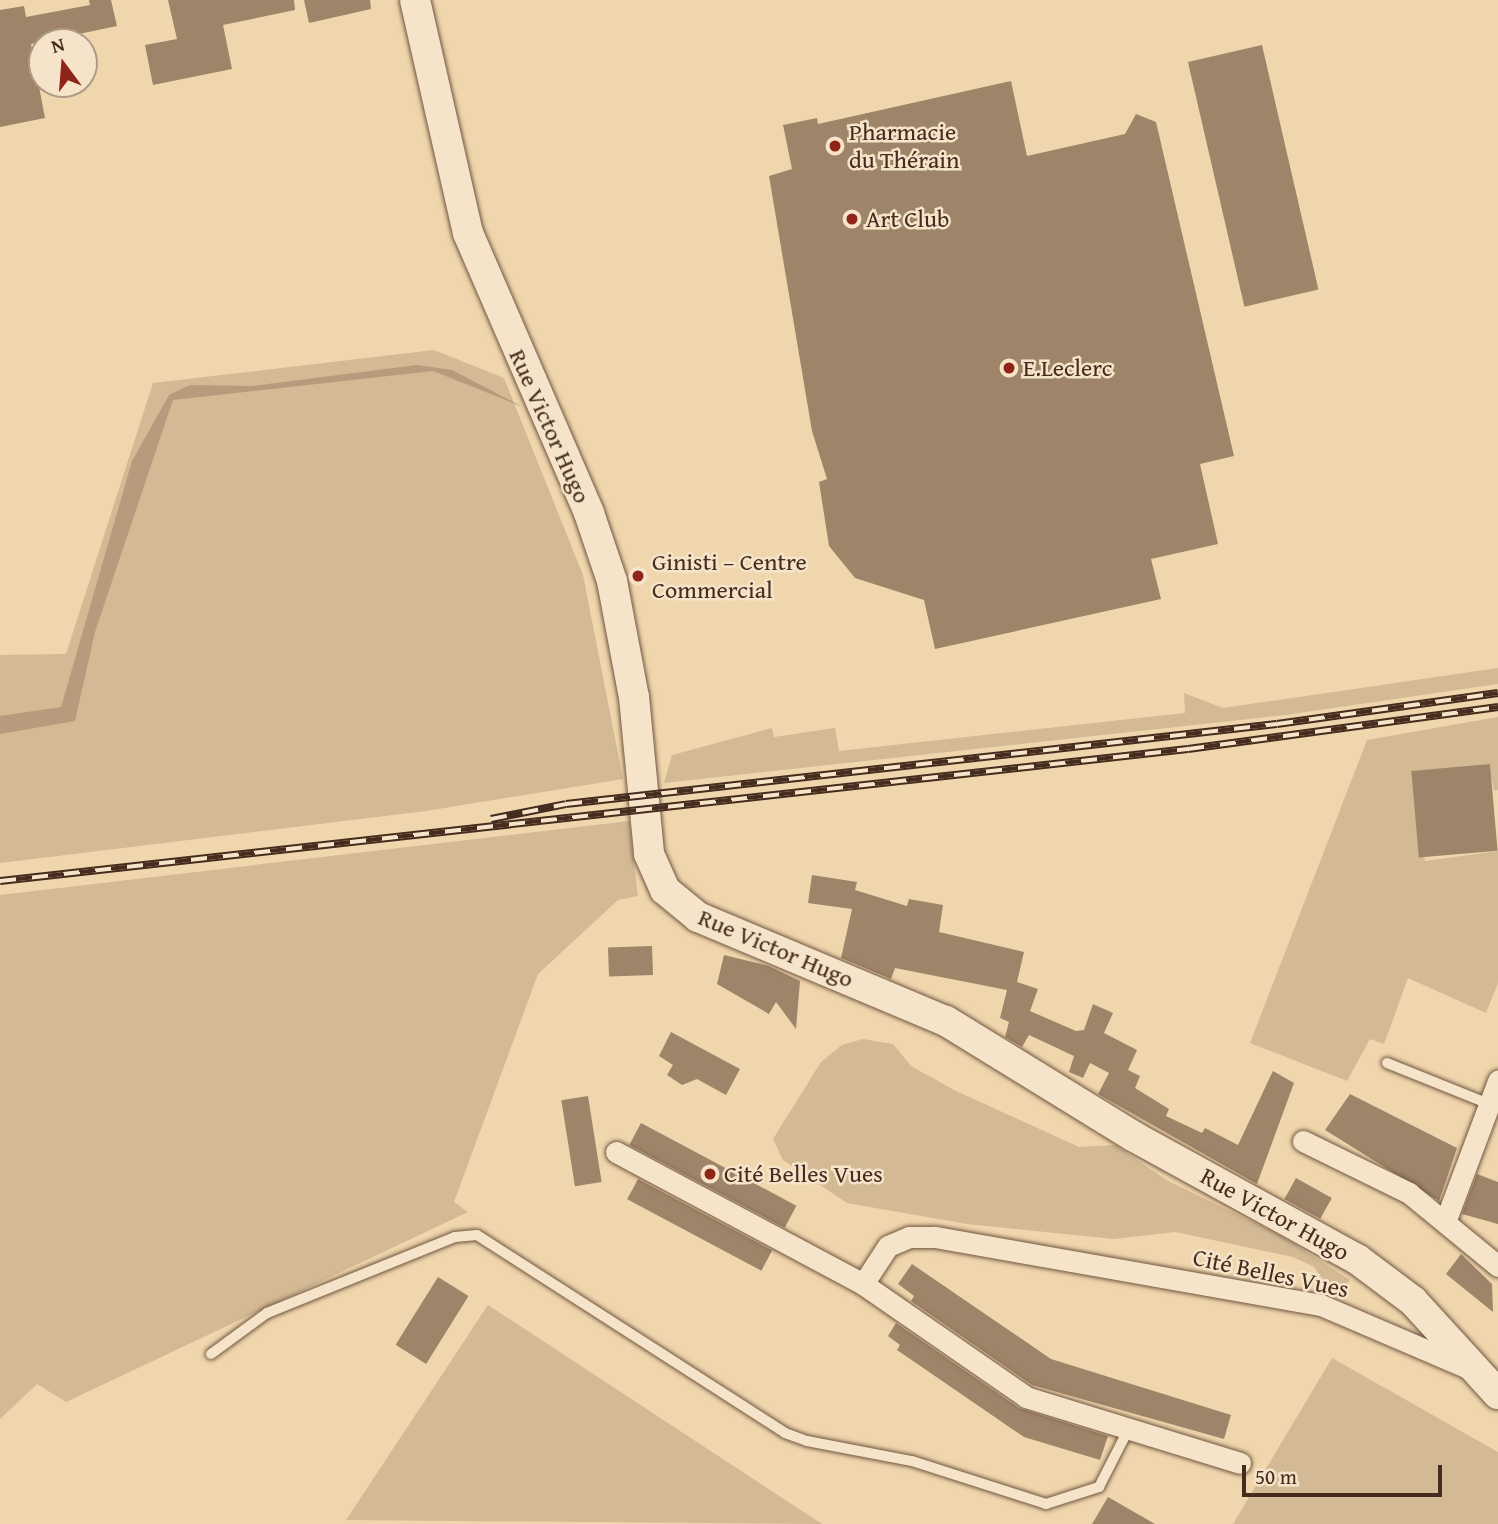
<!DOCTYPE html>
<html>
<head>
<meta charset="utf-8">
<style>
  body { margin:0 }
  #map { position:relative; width:1498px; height:1524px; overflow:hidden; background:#f0d6ac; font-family:"Gentium Book Plus",serif }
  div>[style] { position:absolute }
  .green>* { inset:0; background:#d3b994 }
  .water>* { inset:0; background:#b69c7c }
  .building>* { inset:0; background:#9e8468; transform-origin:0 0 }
  .roads { filter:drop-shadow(0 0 2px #705642) drop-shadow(0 0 2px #705642) }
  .lane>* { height:10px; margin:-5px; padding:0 5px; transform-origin:5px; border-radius:5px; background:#f5e4c9 }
  .street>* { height:21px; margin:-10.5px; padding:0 10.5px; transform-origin:10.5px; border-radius:10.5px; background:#f5e4c9 }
  .secondary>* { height:30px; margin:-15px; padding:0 15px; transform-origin:15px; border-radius:15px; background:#f5e4c9 }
  .rail>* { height:8px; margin-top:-4px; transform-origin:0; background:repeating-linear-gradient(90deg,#f5e4c9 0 16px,#452c1e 0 32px); box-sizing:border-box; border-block:2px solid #452c1e }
  .dots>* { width:19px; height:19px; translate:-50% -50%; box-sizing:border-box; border:4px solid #f5e4c9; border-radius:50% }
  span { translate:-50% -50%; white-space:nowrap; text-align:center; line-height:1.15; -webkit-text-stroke:5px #f5e4c9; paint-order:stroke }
  .poi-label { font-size:24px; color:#452c1e }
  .left { translate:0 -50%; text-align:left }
  .street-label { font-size:24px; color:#452c1e }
  .north { position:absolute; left:28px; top:28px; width:70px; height:70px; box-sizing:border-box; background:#f5e4c9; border:2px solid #af9a85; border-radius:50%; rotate:344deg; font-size:19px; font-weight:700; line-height:28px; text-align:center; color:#452c1e }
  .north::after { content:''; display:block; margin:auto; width:24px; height:32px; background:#8f2418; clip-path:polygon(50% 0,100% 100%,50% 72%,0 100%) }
  .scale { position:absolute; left:1242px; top:1465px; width:200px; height:32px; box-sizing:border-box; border:4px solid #452c1e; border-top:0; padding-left:9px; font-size:21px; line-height:24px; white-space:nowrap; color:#452c1e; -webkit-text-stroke:5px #f5e4c9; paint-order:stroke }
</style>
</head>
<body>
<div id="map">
  <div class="green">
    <div style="clip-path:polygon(434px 350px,504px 378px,583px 575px,623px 779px,426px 811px,0 863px,0 655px,66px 654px,153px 383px)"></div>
    <div style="clip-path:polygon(1498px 668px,1498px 684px,1285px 715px,664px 783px,672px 755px,772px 728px,774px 737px,835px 728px,839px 751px,1185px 713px,1184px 693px,1223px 708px)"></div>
    <div style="clip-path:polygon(1498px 717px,1498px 790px,1494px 791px,1489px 764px,1412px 775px,1425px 861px,1498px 851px,1498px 983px,1486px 1013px,1408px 978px,1384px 1044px,1370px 1039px,1347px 1081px,1250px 1043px,1367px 740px)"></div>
    <div style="clip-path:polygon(629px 821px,638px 896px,618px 900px,538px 974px,454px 1202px,468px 1212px,66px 1402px,37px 1384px,0 1419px,0 895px)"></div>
    <div style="clip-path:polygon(863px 1039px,893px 1044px,911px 1066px,954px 1090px,1079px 1147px,1115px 1145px,1168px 1181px,1280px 1235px,1350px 1280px,1344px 1289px,1328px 1287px,1314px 1267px,1293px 1257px,1175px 1232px,1114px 1239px,967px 1224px,847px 1203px,783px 1160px,773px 1139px,821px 1062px,842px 1045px)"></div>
    <div style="clip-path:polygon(488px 1305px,822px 1524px,346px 1520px)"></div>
    <div style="clip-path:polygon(1332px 1358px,1498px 1452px,1498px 1524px,1233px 1524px)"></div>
  </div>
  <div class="water">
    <div style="clip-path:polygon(417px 365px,452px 370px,523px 407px,433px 371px,173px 400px,95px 632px,75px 721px,0 734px,0 716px,61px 707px,132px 461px,169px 395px,190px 385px,252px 386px)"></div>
  </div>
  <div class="building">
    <div style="clip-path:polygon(89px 0,111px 0,117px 26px,31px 44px,45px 118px,0 127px,0 10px,24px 6px,26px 17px,90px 5px)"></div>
    <div style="clip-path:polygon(168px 0,294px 0,295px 10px,223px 25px,232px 69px,153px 85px,145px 45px,177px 39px)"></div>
    <div style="clip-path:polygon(304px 0,370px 0,371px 9px,309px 23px)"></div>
    <div style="left:1262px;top:45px;width:251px;height:76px;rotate:77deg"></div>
    <div style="clip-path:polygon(1011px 81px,1027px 156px,1125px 134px,1136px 114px,1156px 122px,1234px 456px,1200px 464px,1218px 544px,1151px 559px,1161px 599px,935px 649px,924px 600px,855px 578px,829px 546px,819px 482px,827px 479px,812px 431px,769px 176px,792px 169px,783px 125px,817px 118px,818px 124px)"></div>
    <div style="left:1490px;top:764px;width:87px;height:79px;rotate:85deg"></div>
    <div style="clip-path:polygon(812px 875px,857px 882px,855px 890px,907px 906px,909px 899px,943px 905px,939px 932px,1024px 952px,1017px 982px,1038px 989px,1030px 1011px,1076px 1031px,1084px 1030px,1093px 1004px,1113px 1013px,1104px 1033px,1137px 1050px,1128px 1070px,1140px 1076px,1135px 1088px,1169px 1109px,1166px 1116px,1202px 1133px,1205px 1128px,1238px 1145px,1273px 1071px,1294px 1083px,1257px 1184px,1098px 1094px,1109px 1073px,1090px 1063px,1083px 1078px,1069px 1072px,1074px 1056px,1029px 1035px,1022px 1047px,1005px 1037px,1009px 1022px,1000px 1018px,1007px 990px,895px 968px,891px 979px,841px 958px,852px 909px,808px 903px)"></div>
    <div style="left:652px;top:946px;width:29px;height:44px;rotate:88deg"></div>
    <div style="clip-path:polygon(724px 955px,769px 966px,800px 981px,796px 1029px,776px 1002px,769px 1014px,717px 984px)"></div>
    <div style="clip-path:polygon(671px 1032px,740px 1069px,726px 1095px,697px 1079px,682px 1085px,667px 1075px,673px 1065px,659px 1056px)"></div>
    <div style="clip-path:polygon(1350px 1094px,1457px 1148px,1439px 1201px,1325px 1130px)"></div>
    <div style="left:588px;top:1096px;width:87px;height:27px;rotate:81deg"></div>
    <div style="left:641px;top:1123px;width:176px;height:25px;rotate:28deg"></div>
    <div style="clip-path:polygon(1477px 1174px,1498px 1182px,1498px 1224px,1462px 1214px)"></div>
    <div style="left:1296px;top:1178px;width:41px;height:24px;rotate:29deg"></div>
    <div style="left:638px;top:1179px;width:152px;height:23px;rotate:28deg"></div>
    <div style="clip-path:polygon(1461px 1254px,1492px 1284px,1493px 1312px,1446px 1274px)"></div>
    <div style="clip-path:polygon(912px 1264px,1051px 1359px,1231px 1415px,1224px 1439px,1032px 1385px,911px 1301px,914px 1296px,898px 1284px)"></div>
    <div style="left:438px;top:1277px;width:36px;height:80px;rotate:32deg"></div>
    <div style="clip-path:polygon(896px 1323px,1019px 1408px,1108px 1436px,1100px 1460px,1024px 1437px,897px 1350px,900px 1345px,888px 1336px)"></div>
    <div style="clip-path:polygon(1108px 1497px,1155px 1524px,1092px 1524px)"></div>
  </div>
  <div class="roads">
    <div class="lane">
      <div style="left:1387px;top:1063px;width:110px;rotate:21.9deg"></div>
      <div style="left:211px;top:1354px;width:69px;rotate:-36.2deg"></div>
      <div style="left:267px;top:1313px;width:203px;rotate:-22deg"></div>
      <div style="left:455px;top:1237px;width:22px;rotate:-5deg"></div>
      <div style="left:477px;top:1235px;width:366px;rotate:32.7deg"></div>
      <div style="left:785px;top:1433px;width:23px;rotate:20deg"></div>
      <div style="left:807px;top:1441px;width:107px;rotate:10.8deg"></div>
      <div style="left:912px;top:1461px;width:141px;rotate:17.8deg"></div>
      <div style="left:1046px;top:1504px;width:56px;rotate:-17.8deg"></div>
      <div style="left:1099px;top:1487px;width:64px;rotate:-63deg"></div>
    </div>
    <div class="street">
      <div style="left:1303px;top:1141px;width:118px;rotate:26.1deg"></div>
      <div style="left:1409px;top:1193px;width:115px;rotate:39.4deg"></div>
      <div style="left:616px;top:1152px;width:280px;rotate:28.1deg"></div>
      <div style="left:863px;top:1284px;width:198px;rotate:34.7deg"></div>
      <div style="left:1026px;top:1397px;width:224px;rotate:17.1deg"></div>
      <div style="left:1445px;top:1222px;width:151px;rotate:-69.4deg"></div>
      <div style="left:863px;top:1284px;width:45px;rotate:-56.7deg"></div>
      <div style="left:888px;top:1246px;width:23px;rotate:-23deg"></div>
      <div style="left:909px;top:1237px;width:26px"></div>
      <div style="left:935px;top:1237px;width:392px;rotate:10deg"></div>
      <div style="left:1321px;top:1305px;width:165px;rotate:23.2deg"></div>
    </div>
    <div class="secondary">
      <div style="left:415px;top:0;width:239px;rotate:77.2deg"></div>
      <div style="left:468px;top:233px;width:305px;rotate:66.6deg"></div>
      <div style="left:589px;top:513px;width:72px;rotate:71.3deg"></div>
      <div style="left:612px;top:581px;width:118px;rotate:79.3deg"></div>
      <div style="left:634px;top:697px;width:158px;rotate:84.5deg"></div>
      <div style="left:649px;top:854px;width:39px;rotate:66deg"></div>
      <div style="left:665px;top:890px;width:43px;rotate:39.3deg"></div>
      <div style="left:698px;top:917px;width:269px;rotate:22.8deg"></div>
      <div style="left:946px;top:1021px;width:220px;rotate:31.6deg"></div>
      <div style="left:1133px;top:1136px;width:256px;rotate:28.8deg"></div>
      <div style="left:1357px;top:1259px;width:70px;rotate:36.9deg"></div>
      <div style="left:1413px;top:1301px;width:126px;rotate:47.6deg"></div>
    </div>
  </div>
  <div class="rail">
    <div style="left:491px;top:819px;width:76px;rotate:-11.3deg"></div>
    <div style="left:566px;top:804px;width:715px;rotate:-6.42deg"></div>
    <div style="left:1277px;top:724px;width:223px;rotate:-8deg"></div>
    <div style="left:0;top:881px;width:1195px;rotate:-6.34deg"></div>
    <div style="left:1188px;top:749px;width:313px;rotate:-7.7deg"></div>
  </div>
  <div class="dots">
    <div style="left:835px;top:146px;background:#8f2418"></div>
    <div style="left:852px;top:219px;background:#8f2418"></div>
    <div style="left:1009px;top:368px;background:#8f2418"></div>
    <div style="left:638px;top:576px;background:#8f2418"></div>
    <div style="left:710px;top:1174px;background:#8f2418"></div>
  </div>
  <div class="poi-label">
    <span class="left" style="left:849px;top:146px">Pharmacie<br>du Thérain</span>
    <span class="left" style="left:866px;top:219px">Art Club</span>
    <span class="left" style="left:1023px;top:368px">E.Leclerc</span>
    <span class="left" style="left:652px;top:576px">Ginisti – Centre<br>Commercial</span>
    <span class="left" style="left:724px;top:1174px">Cité Belles Vues</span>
  </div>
  <div class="street-label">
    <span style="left:550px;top:426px;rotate:66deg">Rue Victor Hugo</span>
    <span style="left:776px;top:948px;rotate:23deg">Rue Victor Hugo</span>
    <span style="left:1275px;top:1214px;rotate:29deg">Rue Victor Hugo</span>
    <span style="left:1271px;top:1273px;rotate:12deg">Cité Belles Vues</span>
  </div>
  <div class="north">N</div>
  <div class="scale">50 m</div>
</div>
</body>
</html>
